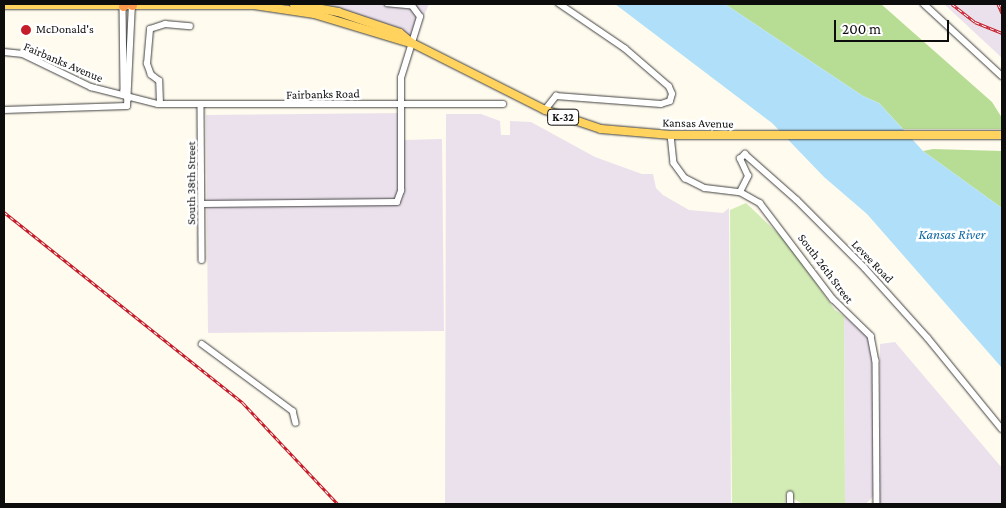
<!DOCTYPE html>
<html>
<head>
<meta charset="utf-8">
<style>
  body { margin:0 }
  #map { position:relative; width:1006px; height:508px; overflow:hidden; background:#fffbee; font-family:"Crimson Pro",serif }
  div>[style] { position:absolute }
  .industrial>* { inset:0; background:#ebe1ed }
  .green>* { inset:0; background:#d3ecb5 }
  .forest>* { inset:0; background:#b7dd94 }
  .water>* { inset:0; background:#b0e0f9 }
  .roads { filter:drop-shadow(0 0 1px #404040) drop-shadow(0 0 1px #404040) }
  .minor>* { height:5.5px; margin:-2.75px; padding:0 2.75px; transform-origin:2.75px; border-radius:2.75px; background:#fff }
  .major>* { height:8px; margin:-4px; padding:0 4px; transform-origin:4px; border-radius:4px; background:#ffd35e }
  .highway>* { height:9px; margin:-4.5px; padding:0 4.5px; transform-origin:4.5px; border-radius:4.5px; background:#fc994f }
  .rail>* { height:3px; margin-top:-1.5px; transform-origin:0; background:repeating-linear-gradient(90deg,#fff 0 4px,#c51e2a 0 8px); box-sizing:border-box; border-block:1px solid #c51e2a }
  .dots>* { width:14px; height:14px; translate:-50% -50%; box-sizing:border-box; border:2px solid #fff; border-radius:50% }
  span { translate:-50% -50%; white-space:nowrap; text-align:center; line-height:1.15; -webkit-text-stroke:5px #fff; paint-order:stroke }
  .shield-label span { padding:1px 4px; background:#fff; border:1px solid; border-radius:4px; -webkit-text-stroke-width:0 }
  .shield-label { font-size:11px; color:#0d0d0d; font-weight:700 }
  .poi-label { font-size:12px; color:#0d0d0d }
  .left { translate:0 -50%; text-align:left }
  .street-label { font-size:12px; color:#0d0d0d }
  .water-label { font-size:14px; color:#1069a6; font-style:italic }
  .frame { position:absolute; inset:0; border:5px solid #0d0d0d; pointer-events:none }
  .scale { position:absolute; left:834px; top:20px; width:115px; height:22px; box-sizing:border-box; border:2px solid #0d0d0d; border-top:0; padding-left:6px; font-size:15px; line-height:18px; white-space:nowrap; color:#0d0d0d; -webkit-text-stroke:4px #fff; paint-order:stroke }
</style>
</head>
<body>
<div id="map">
  <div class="industrial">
    <div style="clip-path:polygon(294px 4px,429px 4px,412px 43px,400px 33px)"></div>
    <div style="clip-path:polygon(944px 4px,1002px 4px,1002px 58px,1001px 57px)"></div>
    <div style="clip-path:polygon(403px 113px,403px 140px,442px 139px,444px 331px,208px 333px,206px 115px)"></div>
    <div style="clip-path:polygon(446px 114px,481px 114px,500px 121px,501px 135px,510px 135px,510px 121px,531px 122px,595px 157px,642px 174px,653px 174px,656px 188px,663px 195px,689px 210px,723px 213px,729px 208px,731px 504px,445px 504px)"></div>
    <div style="clip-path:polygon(844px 316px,867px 335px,873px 353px,873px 496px,866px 504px,845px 504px)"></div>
    <div style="clip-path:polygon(895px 342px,1002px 468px,1002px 504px,879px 504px,880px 344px)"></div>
  </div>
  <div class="green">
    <div style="clip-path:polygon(746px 203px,785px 240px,835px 310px,844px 316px,845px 504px,801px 503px,794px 499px,792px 493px,786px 493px,785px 504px,732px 504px,730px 210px)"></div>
  </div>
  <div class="forest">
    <div style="clip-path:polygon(725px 4px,881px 4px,992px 102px,1002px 118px,1002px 129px,903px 129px,879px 103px,863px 96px)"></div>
    <div style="clip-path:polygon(933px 149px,1002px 151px,1002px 208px,923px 151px)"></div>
  </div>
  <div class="water">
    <div style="clip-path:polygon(615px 4px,725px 4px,863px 96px,879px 103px,923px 151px,1002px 208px,1002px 368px,867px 214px,824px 177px,772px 123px)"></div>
  </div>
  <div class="roads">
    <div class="minor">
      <div style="left:924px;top:4px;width:106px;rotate:42.7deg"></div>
      <div style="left:123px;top:6px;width:85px;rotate:89.3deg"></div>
      <div style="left:124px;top:91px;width:9px;rotate:63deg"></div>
      <div style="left:4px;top:52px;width:19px;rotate:6deg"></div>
      <div style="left:23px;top:54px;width:76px;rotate:25.9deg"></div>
      <div style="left:91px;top:87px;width:69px;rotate:14.2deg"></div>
      <div style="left:158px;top:104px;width:345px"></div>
      <div style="left:160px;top:104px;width:23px;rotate:-92deg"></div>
      <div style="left:159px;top:81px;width:10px;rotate:-143deg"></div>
      <div style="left:151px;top:75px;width:12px;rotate:-110deg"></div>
      <div style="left:147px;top:64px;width:35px;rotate:-85deg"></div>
      <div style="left:150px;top:29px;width:16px;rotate:-18deg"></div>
      <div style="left:165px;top:24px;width:25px;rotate:5deg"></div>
      <div style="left:201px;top:106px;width:154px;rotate:89.6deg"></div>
      <div style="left:4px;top:110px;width:123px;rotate:-1.9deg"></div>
      <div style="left:127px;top:106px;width:101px;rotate:-87.2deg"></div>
      <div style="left:545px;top:110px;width:18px;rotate:-52deg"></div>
      <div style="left:556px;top:96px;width:105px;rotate:4.4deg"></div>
      <div style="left:661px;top:104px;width:9px;rotate:-18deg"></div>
      <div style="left:670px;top:101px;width:7px;rotate:-74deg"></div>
      <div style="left:672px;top:94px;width:8px;rotate:-113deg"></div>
      <div style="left:669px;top:87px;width:58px;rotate:-139.2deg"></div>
      <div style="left:625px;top:49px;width:80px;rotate:-145.7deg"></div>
      <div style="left:671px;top:135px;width:28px;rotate:84deg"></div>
      <div style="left:674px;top:163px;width:19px;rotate:54deg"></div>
      <div style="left:685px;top:178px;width:22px;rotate:27deg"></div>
      <div style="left:705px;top:188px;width:35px;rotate:7deg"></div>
      <div style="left:740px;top:192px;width:23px;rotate:29deg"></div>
      <div style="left:760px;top:203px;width:121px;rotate:52.8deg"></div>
      <div style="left:833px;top:299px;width:53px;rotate:44.2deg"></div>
      <div style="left:871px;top:336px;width:25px;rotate:79deg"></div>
      <div style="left:876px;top:361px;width:143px;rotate:89.6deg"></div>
      <div style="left:740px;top:192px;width:18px;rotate:-63deg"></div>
      <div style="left:748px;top:176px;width:19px;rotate:-115deg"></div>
      <div style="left:740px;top:159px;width:7px;rotate:-45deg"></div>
      <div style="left:745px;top:154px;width:69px;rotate:41.5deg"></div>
      <div style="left:797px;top:200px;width:96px;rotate:45deg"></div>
      <div style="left:865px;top:268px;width:94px;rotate:48deg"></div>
      <div style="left:928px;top:338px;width:117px;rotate:50.9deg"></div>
      <div style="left:202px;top:204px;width:195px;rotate:-0.6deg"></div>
      <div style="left:397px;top:202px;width:12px;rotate:-70deg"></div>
      <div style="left:401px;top:191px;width:113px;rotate:-90deg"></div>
      <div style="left:401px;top:78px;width:64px;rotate:-72.7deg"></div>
      <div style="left:420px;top:17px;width:14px;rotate:-126deg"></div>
      <div style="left:412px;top:6px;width:24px;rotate:-175deg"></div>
      <div style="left:202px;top:344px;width:113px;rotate:36.4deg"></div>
      <div style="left:293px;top:411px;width:12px;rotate:76deg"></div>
      <div style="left:790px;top:504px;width:9px;rotate:-90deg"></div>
    </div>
    <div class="major">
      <div style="left:294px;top:4px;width:45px;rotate:10.3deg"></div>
      <div style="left:338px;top:12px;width:65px;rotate:18.7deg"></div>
      <div style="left:400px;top:33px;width:16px;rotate:40deg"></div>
      <div style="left:412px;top:43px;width:149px;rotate:26.7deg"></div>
      <div style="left:545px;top:110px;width:59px;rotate:18.7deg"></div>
      <div style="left:601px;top:129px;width:70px;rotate:4.9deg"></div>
      <div style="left:671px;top:135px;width:331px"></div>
      <div style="left:4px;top:5px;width:250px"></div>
      <div style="left:254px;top:5px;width:61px;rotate:8.5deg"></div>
      <div style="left:314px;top:14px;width:100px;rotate:16.8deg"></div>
    </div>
    <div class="highway">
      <div style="left:132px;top:4px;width:1px;rotate:90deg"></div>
      <div style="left:123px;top:6px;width:2px;rotate:-63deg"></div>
    </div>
  </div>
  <div class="rail">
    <div style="left:952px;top:4px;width:29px;rotate:38deg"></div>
    <div style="left:975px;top:22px;width:29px;rotate:22deg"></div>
    <div style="left:998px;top:4px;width:10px;rotate:66deg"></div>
    <div style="left:4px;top:212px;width:306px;rotate:38.6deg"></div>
    <div style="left:243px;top:403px;width:139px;rotate:46.8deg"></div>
  </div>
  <div class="dots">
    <div style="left:26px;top:30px;background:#c51e2a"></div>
  </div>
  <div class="shield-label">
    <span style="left:563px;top:117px">K-32</span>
  </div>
  <div class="poi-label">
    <span class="left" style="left:36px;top:30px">McDonald's</span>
  </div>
  <div class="street-label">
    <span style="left:63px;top:63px;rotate:23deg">Fairbanks Avenue</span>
    <span style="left:323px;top:95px;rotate:-1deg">Fairbanks Road</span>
    <span style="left:698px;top:124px;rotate:1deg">Kansas Avenue</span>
    <span style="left:192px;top:183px;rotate:-90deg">South 38th Street</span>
    <span style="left:872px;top:262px;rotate:46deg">Levee Road</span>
    <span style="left:825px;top:269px;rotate:53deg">South 26th Street</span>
  </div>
  <div class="water-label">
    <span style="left:952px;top:234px">Kansas River</span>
  </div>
  <div class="frame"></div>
  <div class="scale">200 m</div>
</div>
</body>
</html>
